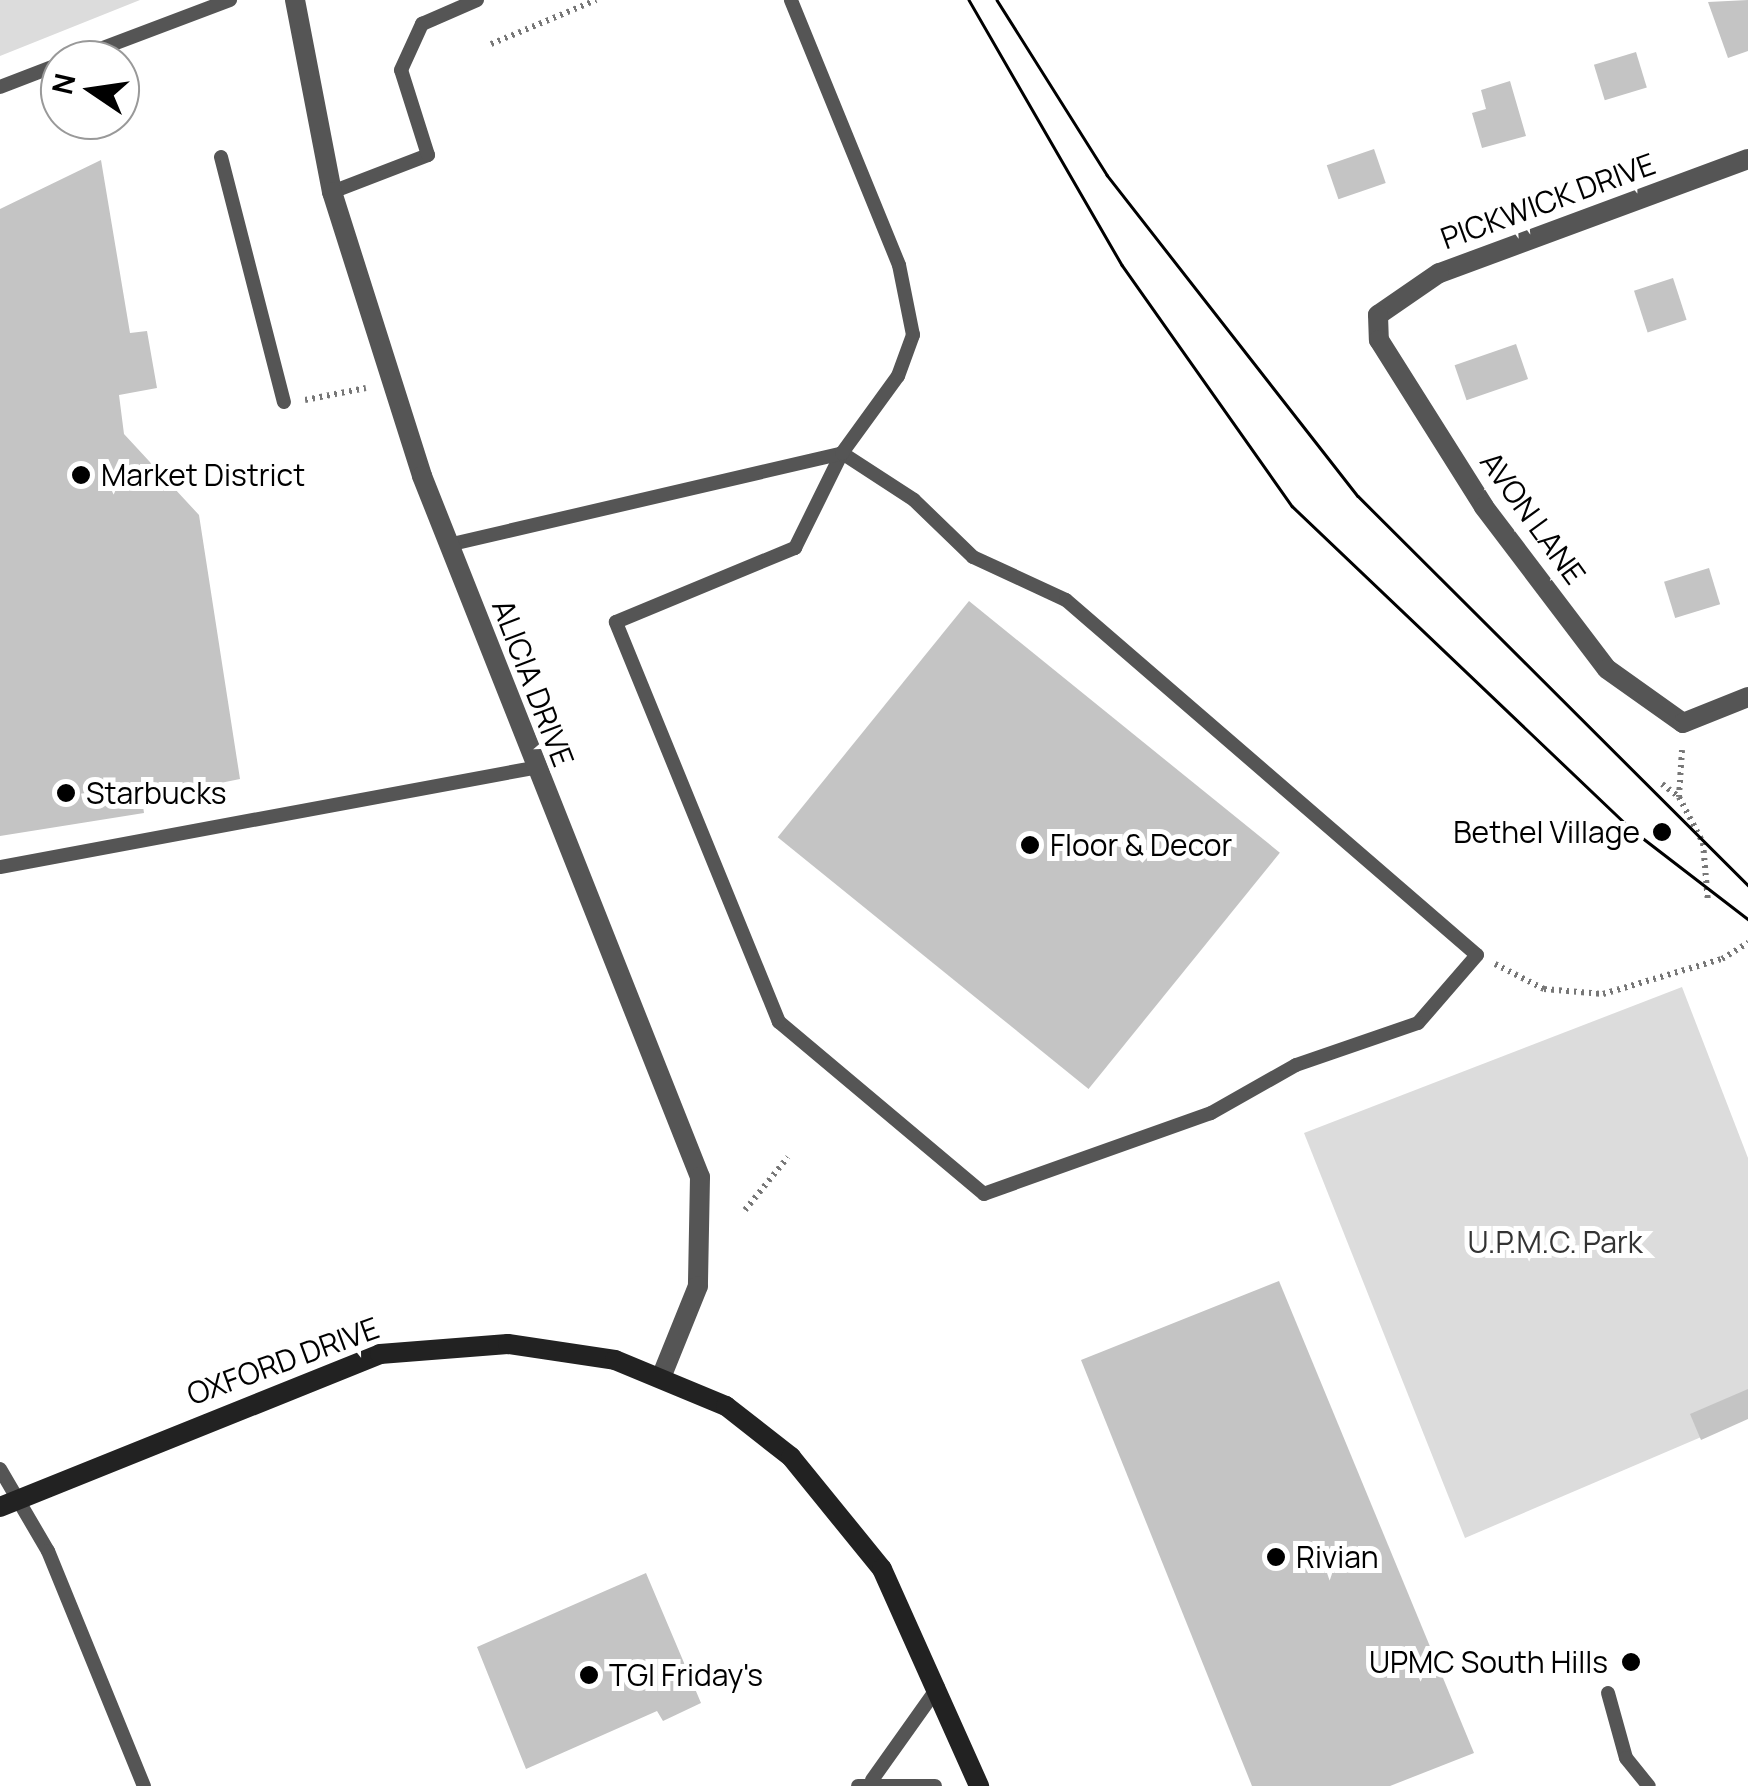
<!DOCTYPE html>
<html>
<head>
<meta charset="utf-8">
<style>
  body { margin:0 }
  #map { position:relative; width:1748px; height:1786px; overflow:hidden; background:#fff; font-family:Manrope,sans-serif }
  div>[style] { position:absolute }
  .green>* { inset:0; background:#dcdcdc }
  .building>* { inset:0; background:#c4c4c4; transform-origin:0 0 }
  .path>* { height:6px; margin-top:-3px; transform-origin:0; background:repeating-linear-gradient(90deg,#777 0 2.5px,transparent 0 7.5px) }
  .lane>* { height:14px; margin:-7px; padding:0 7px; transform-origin:7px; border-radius:7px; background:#555 }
  .street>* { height:20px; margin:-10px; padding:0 10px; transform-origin:10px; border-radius:10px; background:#555 }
  .secondary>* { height:20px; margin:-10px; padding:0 10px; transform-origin:10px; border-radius:10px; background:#222 }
  .tram>* { height:2.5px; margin:-1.25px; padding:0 1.25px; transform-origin:1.25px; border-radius:1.25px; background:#000 }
  .dots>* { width:28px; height:28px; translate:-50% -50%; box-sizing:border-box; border:5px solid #fff; border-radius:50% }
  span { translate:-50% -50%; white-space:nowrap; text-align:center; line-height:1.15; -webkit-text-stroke:10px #fff; paint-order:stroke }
  .street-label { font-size:30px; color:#000 }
  .poi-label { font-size:30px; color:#000 }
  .left { translate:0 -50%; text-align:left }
  .right { translate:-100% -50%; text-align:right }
  .park-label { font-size:30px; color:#333 }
  .north { position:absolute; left:40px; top:40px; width:100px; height:100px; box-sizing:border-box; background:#fff; border:2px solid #999; border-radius:50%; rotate:283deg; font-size:28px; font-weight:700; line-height:40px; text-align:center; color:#000 }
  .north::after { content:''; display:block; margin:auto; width:35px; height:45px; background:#000; clip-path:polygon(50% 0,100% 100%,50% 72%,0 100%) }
</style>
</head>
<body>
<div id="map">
  <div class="green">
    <div style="clip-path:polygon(0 0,140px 0,0 56px)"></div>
    <div style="clip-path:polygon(1682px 987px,1748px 1158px,1748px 1417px,1465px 1538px,1304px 1133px)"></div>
  </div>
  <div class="building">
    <div style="clip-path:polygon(1748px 0,1748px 51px,1728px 58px,1708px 2px)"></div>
    <div style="left:1636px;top:52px;width:37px;height:44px;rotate:73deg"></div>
    <div style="clip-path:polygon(1510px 81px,1526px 136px,1482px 148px,1472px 113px,1486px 109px,1481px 90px)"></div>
    <div style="left:1374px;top:149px;width:36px;height:50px;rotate:71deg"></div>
    <div style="clip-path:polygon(101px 160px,130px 333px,147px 331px,157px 388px,119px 395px,124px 434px,199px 515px,240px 779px,142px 799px,144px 813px,0 836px,0 209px)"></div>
    <div style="left:1673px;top:278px;width:44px;height:41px;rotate:72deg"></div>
    <div style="left:1516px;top:344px;width:37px;height:65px;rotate:71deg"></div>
    <div style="left:1709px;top:568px;width:38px;height:47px;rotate:73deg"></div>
    <div style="left:969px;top:601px;width:400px;height:304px;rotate:39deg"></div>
    <div style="clip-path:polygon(1279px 1281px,1474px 1753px,1390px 1786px,1252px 1786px,1081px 1360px)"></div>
    <div style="clip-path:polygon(1748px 1389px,1748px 1419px,1701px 1440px,1690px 1414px)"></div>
    <div style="clip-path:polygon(646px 1573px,701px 1703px,663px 1721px,657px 1711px,526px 1769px,477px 1647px)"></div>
  </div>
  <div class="path">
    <div style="left:491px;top:44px;width:114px;rotate:-22.7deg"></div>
    <div style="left:305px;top:400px;width:62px;rotate:-11.1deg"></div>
    <div style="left:1682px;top:750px;width:47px;rotate:93.7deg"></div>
    <div style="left:1679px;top:797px;width:52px;rotate:62.4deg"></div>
    <div style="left:1703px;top:843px;width:60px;rotate:85.2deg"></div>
    <div style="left:1662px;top:784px;width:20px;rotate:37deg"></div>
    <div style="left:1495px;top:964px;width:55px;rotate:27deg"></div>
    <div style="left:1544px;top:989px;width:59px;rotate:4.8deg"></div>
    <div style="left:1603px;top:994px;width:124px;rotate:-16.4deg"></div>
    <div style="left:1722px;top:959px;width:31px;rotate:-32deg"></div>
    <div style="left:745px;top:1210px;width:68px;rotate:-50.9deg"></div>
  </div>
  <div class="lane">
    <div style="left:71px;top:60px;width:170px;rotate:-20.7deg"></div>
    <div style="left:0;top:87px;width:64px;rotate:-21deg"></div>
    <div style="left:221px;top:157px;width:253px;rotate:75.6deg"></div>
    <div style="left:332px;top:192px;width:103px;rotate:-21.1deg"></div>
    <div style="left:428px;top:155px;width:89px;rotate:-107.6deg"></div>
    <div style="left:401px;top:70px;width:51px;rotate:-65.5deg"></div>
    <div style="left:422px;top:24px;width:60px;rotate:-23.6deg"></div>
    <div style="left:842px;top:453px;width:86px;rotate:33.1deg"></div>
    <div style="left:914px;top:500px;width:82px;rotate:44deg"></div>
    <div style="left:973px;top:557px;width:102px;rotate:24.8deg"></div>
    <div style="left:1066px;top:600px;width:543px;rotate:40.82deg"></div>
    <div style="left:1477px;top:955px;width:90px;rotate:130.9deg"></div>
    <div style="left:1418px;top:1023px;width:129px;rotate:161deg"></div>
    <div style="left:1296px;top:1065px;width:98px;rotate:150.5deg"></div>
    <div style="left:1211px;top:1113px;width:241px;rotate:160.4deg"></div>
    <div style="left:984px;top:1194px;width:268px;rotate:-140deg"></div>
    <div style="left:779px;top:1022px;width:432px;rotate:-112.2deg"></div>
    <div style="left:616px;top:622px;width:194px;rotate:-22.5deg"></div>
    <div style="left:795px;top:548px;width:106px;rotate:-63.7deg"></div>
    <div style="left:448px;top:545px;width:405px;rotate:-13.1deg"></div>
    <div style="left:842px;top:453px;width:95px;rotate:-54deg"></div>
    <div style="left:898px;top:376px;width:44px;rotate:-69.9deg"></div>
    <div style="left:913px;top:335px;width:71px;rotate:-101.3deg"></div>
    <div style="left:899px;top:265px;width:286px;rotate:-112.2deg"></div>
    <div style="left:0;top:867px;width:542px;rotate:-10.52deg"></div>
    <div style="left:0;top:1469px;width:95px;rotate:59.7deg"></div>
    <div style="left:48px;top:1551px;width:254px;rotate:67.8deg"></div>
    <div style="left:1608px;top:1693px;width:67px;rotate:74.5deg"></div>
    <div style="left:1626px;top:1758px;width:36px;rotate:51deg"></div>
    <div style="left:872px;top:1780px;width:114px;rotate:-54.6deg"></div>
    <div style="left:858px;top:1786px;width:77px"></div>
  </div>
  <div class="street">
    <div style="left:295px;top:0;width:196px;rotate:79.1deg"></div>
    <div style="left:332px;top:192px;width:298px;rotate:72.4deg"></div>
    <div style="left:422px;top:476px;width:754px;rotate:68.37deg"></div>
    <div style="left:700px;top:1177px;width:109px;rotate:91.1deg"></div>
    <div style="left:698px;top:1286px;width:96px;rotate:112deg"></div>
    <div style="left:1748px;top:159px;width:329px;rotate:159.7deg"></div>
    <div style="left:1439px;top:273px;width:74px;rotate:145.5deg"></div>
    <div style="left:1378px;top:315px;width:25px;rotate:88deg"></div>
    <div style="left:1379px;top:340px;width:197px;rotate:57.8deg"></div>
    <div style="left:1484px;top:507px;width:203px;rotate:52.8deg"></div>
    <div style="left:1607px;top:669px;width:93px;rotate:35.4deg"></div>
    <div style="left:1683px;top:723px;width:70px;rotate:-21.8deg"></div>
  </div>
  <div class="secondary">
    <div style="left:0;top:1507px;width:410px;rotate:-21.9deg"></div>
    <div style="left:380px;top:1354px;width:128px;rotate:-4.5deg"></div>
    <div style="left:508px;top:1344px;width:108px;rotate:8.5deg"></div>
    <div style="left:615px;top:1360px;width:120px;rotate:22.5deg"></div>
    <div style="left:726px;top:1406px;width:83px;rotate:38.1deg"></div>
    <div style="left:791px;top:1457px;width:144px;rotate:50.9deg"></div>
    <div style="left:882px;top:1569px;width:238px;rotate:65.9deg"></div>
  </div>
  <div class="tram">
    <div style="left:969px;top:0;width:306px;rotate:60deg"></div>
    <div style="left:1122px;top:265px;width:295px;rotate:54.8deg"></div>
    <div style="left:1292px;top:506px;width:468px;rotate:43.6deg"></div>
    <div style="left:1631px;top:829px;width:148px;rotate:37.6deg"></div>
    <div style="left:997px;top:0;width:207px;rotate:57.8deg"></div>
    <div style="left:1107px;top:175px;width:407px;rotate:52deg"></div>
    <div style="left:1358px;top:496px;width:551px;rotate:44.93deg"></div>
  </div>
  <div class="dots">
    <div style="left:81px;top:475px;background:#000"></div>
    <div style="left:66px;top:793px;background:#000"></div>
    <div style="left:1662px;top:832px;background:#000"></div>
    <div style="left:1030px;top:845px;background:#000"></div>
    <div style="left:1276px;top:1557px;background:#000"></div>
    <div style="left:1631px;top:1662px;background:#000"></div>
    <div style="left:589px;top:1675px;background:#000"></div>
  </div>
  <div class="street-label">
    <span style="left:1548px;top:201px;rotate:-20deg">PICKWICK DRIVE</span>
    <span style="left:1533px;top:518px;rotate:54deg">AVON LANE</span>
    <span style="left:533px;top:683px;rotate:69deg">ALICIA DRIVE</span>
    <span style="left:283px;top:1361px;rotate:-20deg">OXFORD DRIVE</span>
  </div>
  <div class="poi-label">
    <span class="left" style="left:101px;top:475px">Market District</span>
    <span class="left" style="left:86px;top:793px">Starbucks</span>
    <span class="right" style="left:1640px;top:832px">Bethel Village</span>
    <span class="left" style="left:1050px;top:845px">Floor &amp; Decor</span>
    <span class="left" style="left:1296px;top:1557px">Rivian</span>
    <span class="right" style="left:1608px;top:1662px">UPMC South Hills</span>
    <span class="left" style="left:609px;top:1675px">TGI Friday's</span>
  </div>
  <div class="park-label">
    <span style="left:1555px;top:1242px">U.P.M.C. Park</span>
  </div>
  <div class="north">N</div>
</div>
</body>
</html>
